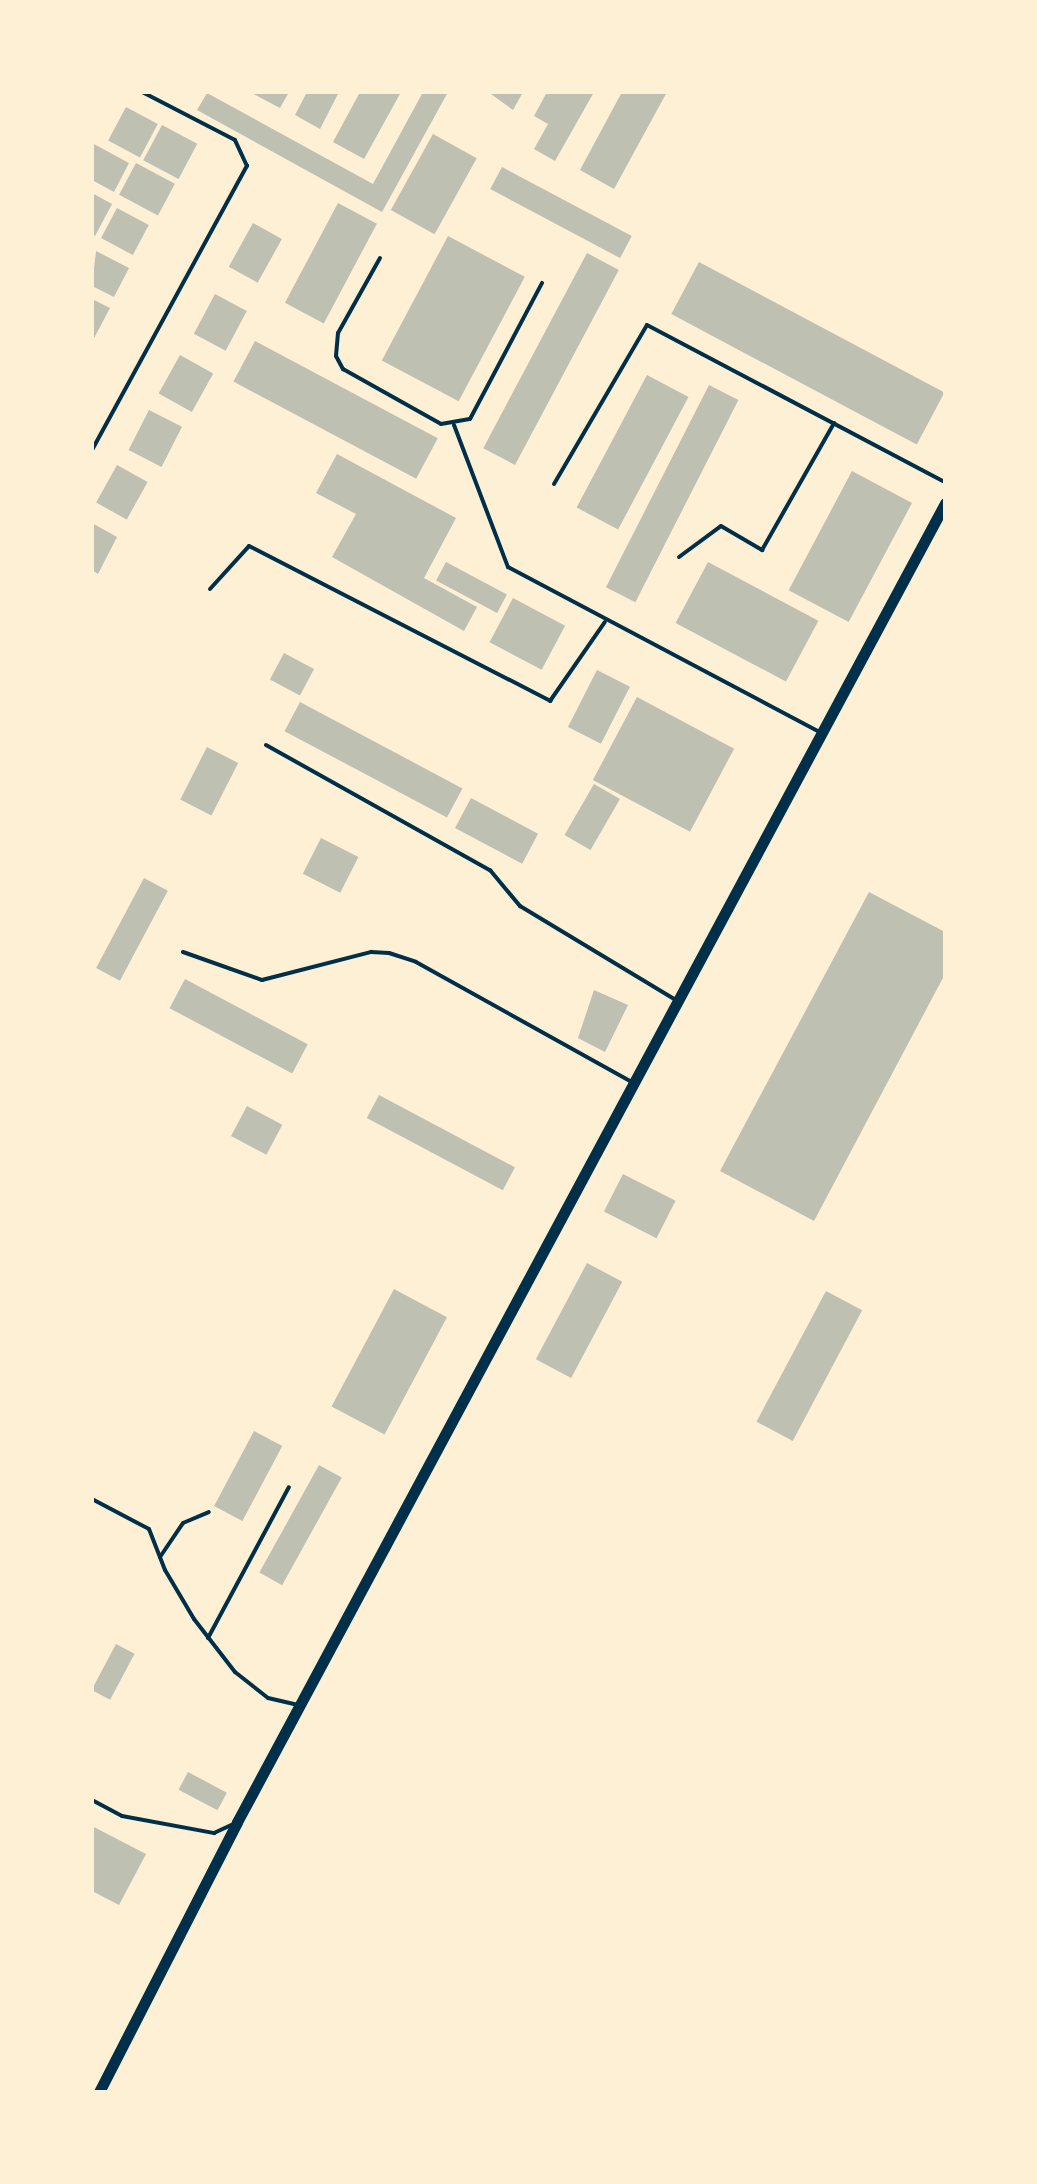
<!DOCTYPE html>
<html>
<head>
<meta charset="utf-8">
<style>
  body { margin:0 }
  #map { position:relative; width:1037px; height:2184px; overflow:hidden; background:#fdf0d5; font-family:Roboto,sans-serif }
  div>[style] { position:absolute }
  .building>* { inset:0; background:#bec0b2; transform-origin:0 0 }
  .path>* { height:4px; margin:-2px; padding:0 2px; transform-origin:2px; border-radius:2px; background:#003049 }
  .service>* { height:4px; margin:-2px; padding:0 2px; transform-origin:2px; border-radius:2px; background:#003049 }
  .tertiary>* { height:11px; margin:-5.5px; padding:0 5.5px; transform-origin:5.5px; border-radius:5.5px; background:#003049 }
  span { translate:-50% -50%; white-space:nowrap; text-align:center; line-height:1.15; -webkit-text-stroke:8px #fdf0d5; paint-order:stroke }
  .frame { position:absolute; inset:0; border:94px solid #fdf0d5; pointer-events:none }
</style>
</head>
<body>
<div id="map">
  <div class="building">
    <div style="clip-path:polygon(250px 92px,289px 92px,280px 108px)"></div>
    <div style="clip-path:polygon(307px 92px,339px 92px,320px 129px,295px 115px)"></div>
    <div style="clip-path:polygon(360px 92px,401px 92px,364px 159px,333px 142px)"></div>
    <div style="clip-path:polygon(423px 92px,448px 92px,382px 212px,197px 110px,207px 93px,373px 184px)"></div>
    <div style="clip-path:polygon(488px 92px,523px 92px,513px 110px)"></div>
    <div style="clip-path:polygon(547px 92px,594px 92px,555px 161px,534px 149px,548px 124px,534px 116px)"></div>
    <div style="clip-path:polygon(622px 92px,667px 92px,614px 189px,580px 170px)"></div>
    <div style="left:126px;top:107px;width:36px;height:38px;rotate:28deg"></div>
    <div style="left:162px;top:125px;width:40px;height:40px;rotate:28deg"></div>
    <div style="left:433px;top:134px;width:50px;height:87px;rotate:29deg"></div>
    <div style="clip-path:polygon(92px 143px,129px 163px,114px 192px,92px 180px)"></div>
    <div style="left:136px;top:163px;width:44px;height:36px;rotate:28deg"></div>
    <div style="left:502px;top:167px;width:147px;height:25px;rotate:28deg"></div>
    <div style="clip-path:polygon(92px 193px,112px 204px,95px 236px,92px 234px)"></div>
    <div style="left:338px;top:203px;width:44px;height:113px;rotate:28deg"></div>
    <div style="left:117px;top:208px;width:36px;height:34px;rotate:28deg"></div>
    <div style="left:253px;top:223px;width:33px;height:50px;rotate:29deg"></div>
    <div style="left:448px;top:236px;width:87px;height:141px;rotate:28deg"></div>
    <div style="clip-path:polygon(96px 251px,129px 268px,114px 297px,92px 286px)"></div>
    <div style="left:587px;top:253px;width:36px;height:221px;rotate:28deg"></div>
    <div style="left:699px;top:262px;width:278px;height:59px;rotate:28deg"></div>
    <div style="left:215px;top:294px;width:36px;height:45px;rotate:28deg"></div>
    <div style="clip-path:polygon(92px 299px,110px 308px,92px 342px)"></div>
    <div style="left:255px;top:341px;width:207px;height:46px;rotate:28deg"></div>
    <div style="left:180px;top:355px;width:38px;height:44px;rotate:29deg"></div>
    <div style="left:647px;top:375px;width:47px;height:150px;rotate:28deg"></div>
    <div style="left:709px;top:385px;width:33px;height:227px;rotate:27deg"></div>
    <div style="left:149px;top:410px;width:37px;height:45px;rotate:27deg"></div>
    <div style="clip-path:polygon(337px 454px,456px 518px,424px 578px,477px 607px,464px 631px,332px 557px,356px 514px,316px 493px)"></div>
    <div style="left:117px;top:465px;width:35px;height:43px;rotate:29deg"></div>
    <div style="left:852px;top:471px;width:68px;height:135px;rotate:28deg"></div>
    <div style="clip-path:polygon(92px 523px,117px 537px,98px 574px,92px 570px)"></div>
    <div style="left:446px;top:562px;width:69px;height:21px;rotate:28deg"></div>
    <div style="left:708px;top:562px;width:125px;height:69px;rotate:28deg"></div>
    <div style="left:513px;top:598px;width:59px;height:50px;rotate:28deg"></div>
    <div style="left:284px;top:653px;width:34px;height:30px;rotate:28deg"></div>
    <div style="left:597px;top:670px;width:37px;height:64px;rotate:27deg"></div>
    <div style="left:637px;top:697px;width:110px;height:94px;rotate:28deg"></div>
    <div style="left:300px;top:702px;width:184px;height:33px;rotate:28deg"></div>
    <div style="left:207px;top:747px;width:35px;height:59px;rotate:27deg"></div>
    <div style="left:594px;top:784px;width:30px;height:59px;rotate:30deg"></div>
    <div style="left:471px;top:798px;width:76px;height:34px;rotate:28deg"></div>
    <div style="left:321px;top:838px;width:42px;height:40px;rotate:27deg"></div>
    <div style="left:144px;top:878px;width:27px;height:102px;rotate:28deg"></div>
    <div style="clip-path:polygon(869px 892px,945px 932px,945px 974px,814px 1221px,720px 1171px)"></div>
    <div style="left:185px;top:979px;width:139px;height:33px;rotate:28deg"></div>
    <div style="clip-path:polygon(594px 990px,628px 1005px,605px 1052px,578px 1038px)"></div>
    <div style="left:379px;top:1095px;width:154px;height:26px;rotate:28deg"></div>
    <div style="left:247px;top:1106px;width:40px;height:34px;rotate:28deg"></div>
    <div style="left:623px;top:1174px;width:59px;height:42px;rotate:27deg"></div>
    <div style="left:587px;top:1263px;width:40px;height:109px;rotate:28deg"></div>
    <div style="left:394px;top:1289px;width:60px;height:133px;rotate:28deg"></div>
    <div style="left:826px;top:1291px;width:41px;height:148px;rotate:28deg"></div>
    <div style="left:254px;top:1431px;width:32px;height:85px;rotate:28deg"></div>
    <div style="left:319px;top:1465px;width:26px;height:123px;rotate:29deg"></div>
    <div style="left:116px;top:1644px;width:21px;height:52px;rotate:28deg"></div>
    <div style="left:188px;top:1772px;width:44px;height:20px;rotate:28deg"></div>
    <div style="clip-path:polygon(92px 1826px,146px 1854px,119px 1905px,92px 1891px)"></div>
  </div>
  <div class="path">
    <div style="left:92px;top:450px;width:324px;rotate:-61.4deg"></div>
    <div style="left:247px;top:166px;width:29px;rotate:-115deg"></div>
    <div style="left:235px;top:140px;width:105px;rotate:-152.7deg"></div>
  </div>
  <div class="service">
    <div style="left:380px;top:258px;width:86px;rotate:119.2deg"></div>
    <div style="left:338px;top:333px;width:23px;rotate:95deg"></div>
    <div style="left:336px;top:356px;width:15px;rotate:62deg"></div>
    <div style="left:343px;top:369px;width:112px;rotate:29.3deg"></div>
    <div style="left:441px;top:424px;width:29px;rotate:-10deg"></div>
    <div style="left:470px;top:419px;width:154px;rotate:-62.1deg"></div>
    <div style="left:454px;top:425px;width:152px;rotate:69.2deg"></div>
    <div style="left:508px;top:567px;width:352px;rotate:27.9deg"></div>
    <div style="left:554px;top:484px;width:184px;rotate:-59.7deg"></div>
    <div style="left:647px;top:325px;width:337px;rotate:27.8deg"></div>
    <div style="left:679px;top:557px;width:52px;rotate:-36.4deg"></div>
    <div style="left:721px;top:526px;width:48px;rotate:30.3deg"></div>
    <div style="left:762px;top:550px;width:146px;rotate:-60.4deg"></div>
    <div style="left:210px;top:589px;width:58px;rotate:-47.8deg"></div>
    <div style="left:249px;top:546px;width:339px;rotate:27.2deg"></div>
    <div style="left:550px;top:701px;width:96px;rotate:-55.2deg"></div>
    <div style="left:266px;top:745px;width:257px;rotate:29.2deg"></div>
    <div style="left:490px;top:870px;width:47px;rotate:50.2deg"></div>
    <div style="left:520px;top:906px;width:182px;rotate:31.1deg"></div>
    <div style="left:183px;top:952px;width:84px;rotate:19.5deg"></div>
    <div style="left:262px;top:980px;width:113px;rotate:-14.4deg"></div>
    <div style="left:371px;top:952px;width:18px;rotate:3deg"></div>
    <div style="left:389px;top:953px;width:28px;rotate:18deg"></div>
    <div style="left:416px;top:962px;width:248px;rotate:29.1deg"></div>
    <div style="left:92px;top:1499px;width:64px;rotate:27.8deg"></div>
    <div style="left:149px;top:1529px;width:44px;rotate:68.7deg"></div>
    <div style="left:165px;top:1570px;width:57px;rotate:59.4deg"></div>
    <div style="left:194px;top:1619px;width:67px;rotate:52.3deg"></div>
    <div style="left:235px;top:1672px;width:42px;rotate:38.2deg"></div>
    <div style="left:268px;top:1698px;width:31px;rotate:13deg"></div>
    <div style="left:160px;top:1557px;width:41px;rotate:-55.9deg"></div>
    <div style="left:183px;top:1523px;width:28px;rotate:-23deg"></div>
    <div style="left:208px;top:1638px;width:171px;rotate:-61.8deg"></div>
    <div style="left:92px;top:1800px;width:34px;rotate:28deg"></div>
    <div style="left:122px;top:1816px;width:94px;rotate:10.5deg"></div>
    <div style="left:214px;top:1833px;width:19px;rotate:-25deg"></div>
  </div>
  <div class="tertiary">
    <div style="left:99px;top:2092px;width:303px;rotate:-62.9deg"></div>
    <div style="left:237px;top:1822px;width:1497px;rotate:-61.77deg"></div>
  </div>
  <div class="frame"></div>
</div>
</body>
</html>
